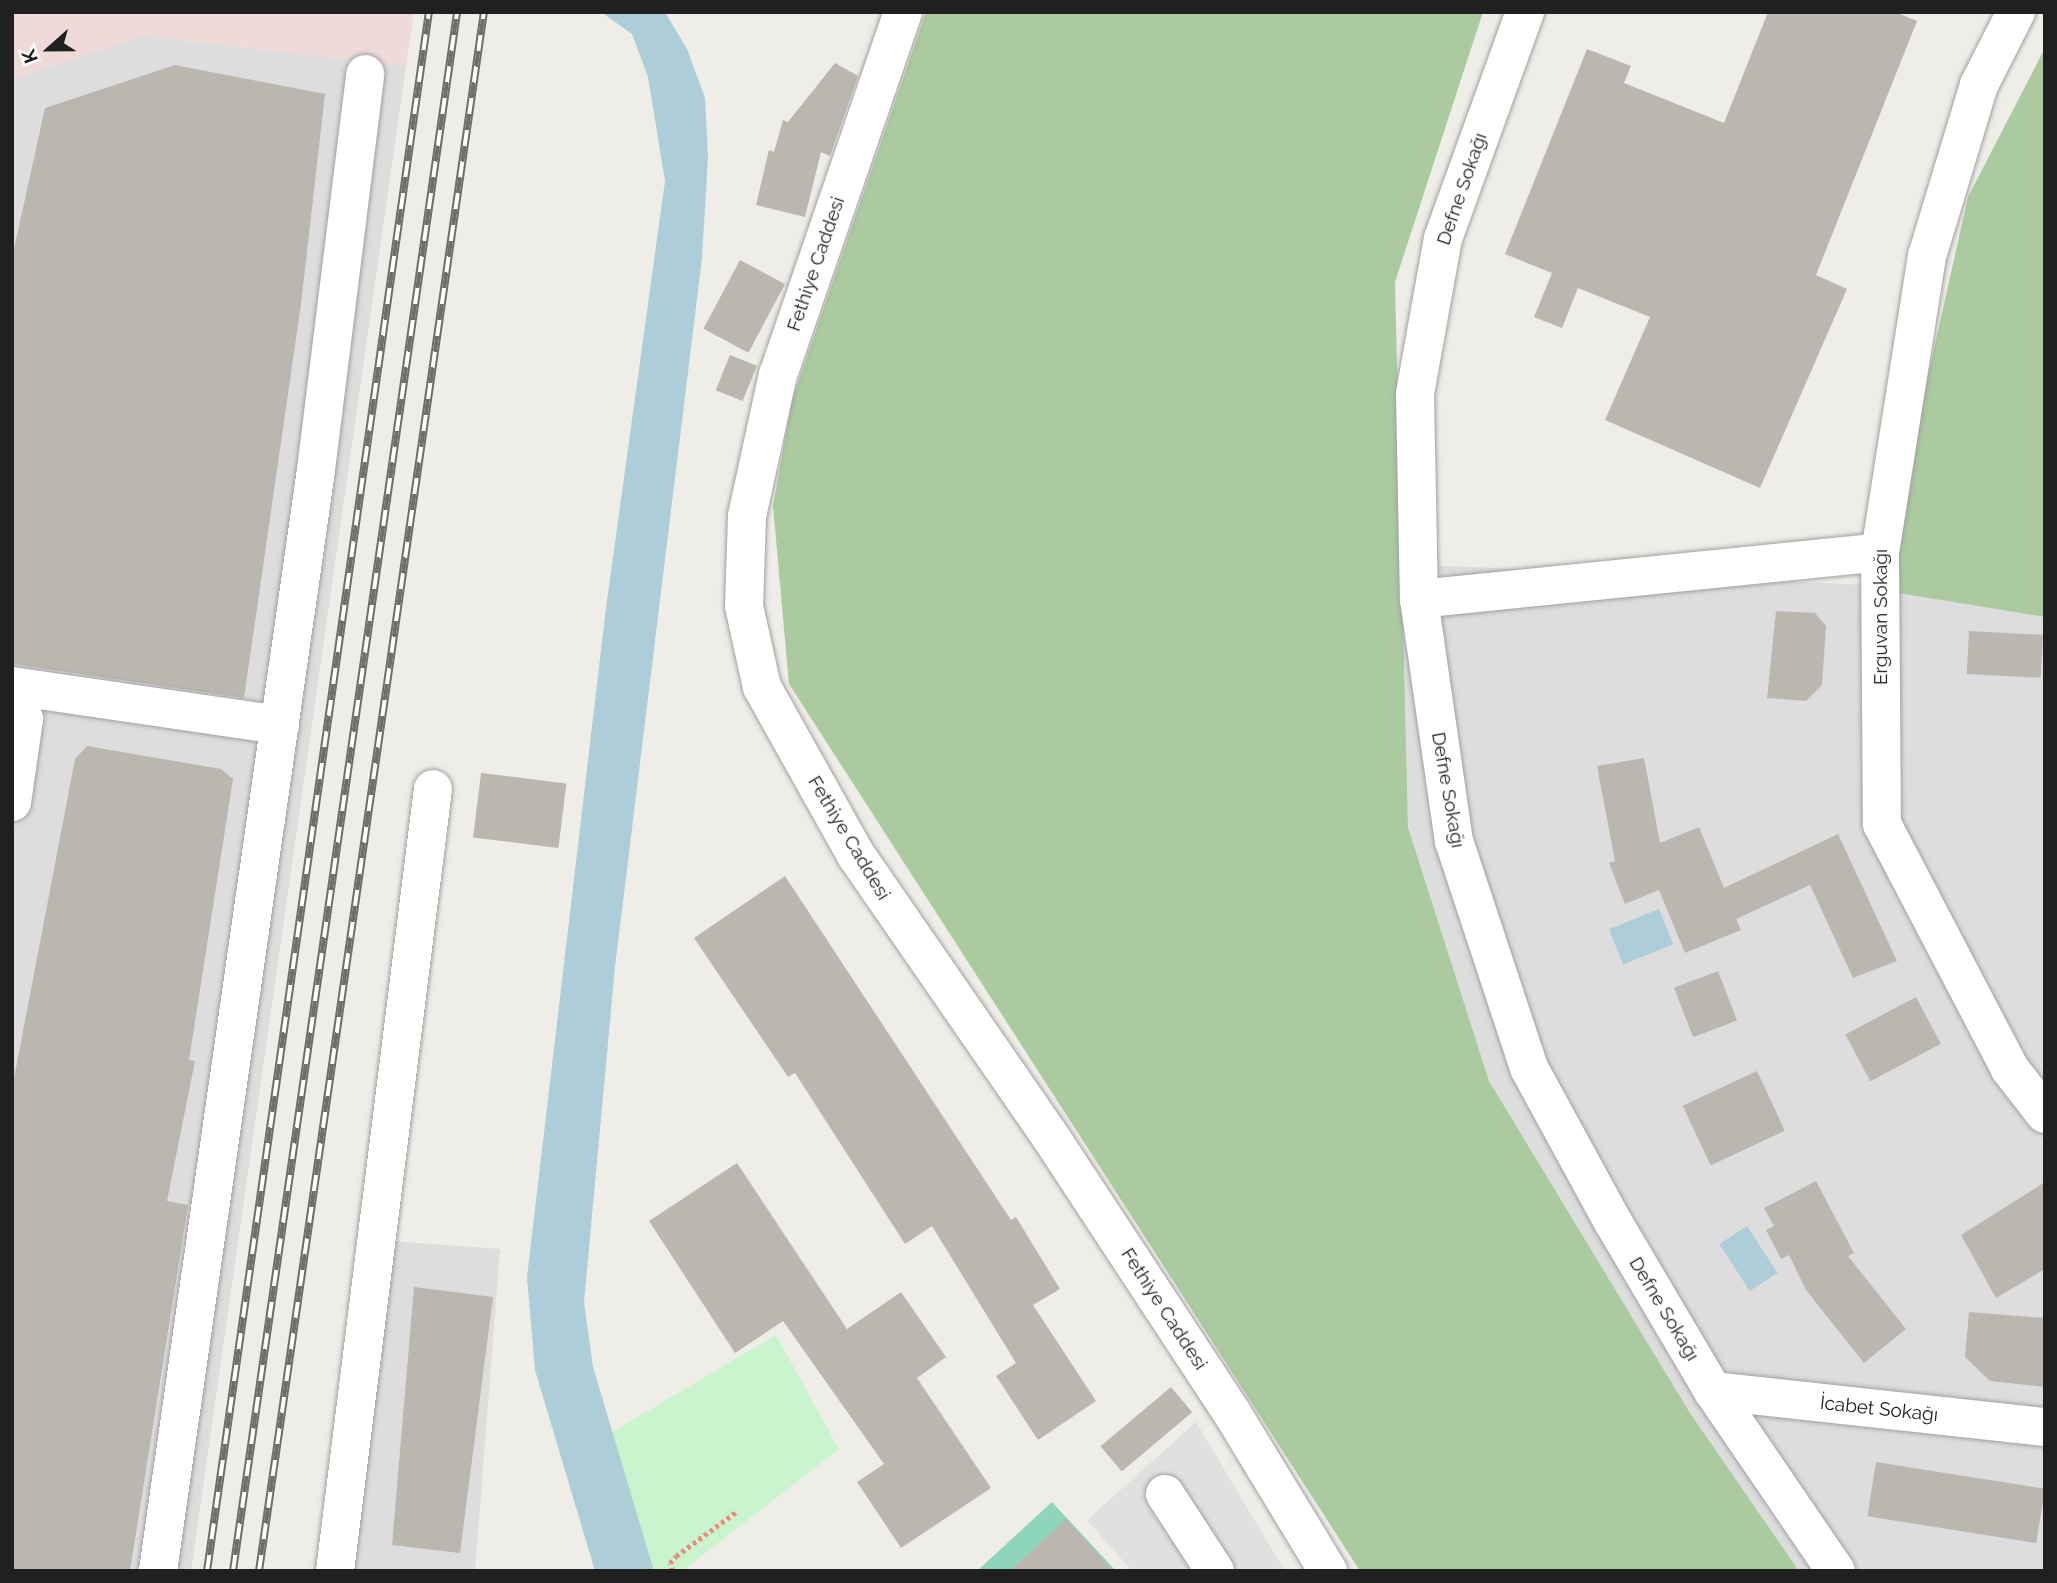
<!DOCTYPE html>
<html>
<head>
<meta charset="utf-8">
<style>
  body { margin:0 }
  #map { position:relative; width:2057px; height:1583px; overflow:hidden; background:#efede7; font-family:Raleway,sans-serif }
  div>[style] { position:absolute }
  .residential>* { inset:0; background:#dedddd }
  .commercial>* { inset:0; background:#eedad8 }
  .forest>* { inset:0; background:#abcaa0 }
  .park>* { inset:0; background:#c9f4ce }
  .pitch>* { inset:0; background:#8ed5bc }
  .parking>* { inset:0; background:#e0e0e0 }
  .water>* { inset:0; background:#adcdd8; transform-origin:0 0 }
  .building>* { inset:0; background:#bcb6b0; transform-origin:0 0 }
  .path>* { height:4.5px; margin-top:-2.25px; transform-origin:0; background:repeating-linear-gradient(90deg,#eb8b7d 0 3.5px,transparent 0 7px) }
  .roads { filter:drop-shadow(0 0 2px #a1a1a1) drop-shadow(0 0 2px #a1a1a1) }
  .minor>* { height:38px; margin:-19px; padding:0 19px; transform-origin:19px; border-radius:19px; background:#fff }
  .rail>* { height:8px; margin-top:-4px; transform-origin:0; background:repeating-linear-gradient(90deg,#fff 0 16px,#6e6e6e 0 32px); box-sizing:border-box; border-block:2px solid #6e6e6e }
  span { translate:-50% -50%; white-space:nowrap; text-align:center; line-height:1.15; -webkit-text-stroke:6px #fff; paint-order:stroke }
  .street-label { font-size:19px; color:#202020 }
  .frame { position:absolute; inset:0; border:14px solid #202020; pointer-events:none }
  .north { position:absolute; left:14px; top:14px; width:70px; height:70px; -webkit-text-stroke:5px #fff; paint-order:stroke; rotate:249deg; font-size:19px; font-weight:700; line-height:28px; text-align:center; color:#202020 }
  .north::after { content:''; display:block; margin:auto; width:24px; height:32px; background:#202020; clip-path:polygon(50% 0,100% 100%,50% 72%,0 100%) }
</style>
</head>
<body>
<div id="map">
  <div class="residential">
    <div style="clip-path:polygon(142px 36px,406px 66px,191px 1571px,12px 1571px,12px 79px)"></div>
    <div style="clip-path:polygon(1402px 564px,1866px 585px,2045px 617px,2045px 1571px,1799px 1571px,1690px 1413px,1489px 1081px,1408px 826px)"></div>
    <div style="clip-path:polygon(376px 1240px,500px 1249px,475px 1571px,334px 1571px)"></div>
  </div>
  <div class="commercial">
    <div style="clip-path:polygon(12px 12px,414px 12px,406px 66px,142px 36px,12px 79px)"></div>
  </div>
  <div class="forest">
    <div style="clip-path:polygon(926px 12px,1483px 12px,1395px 282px,1408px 827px,1489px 1081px,1690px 1413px,1799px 1571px,1360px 1571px,789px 684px,773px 506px,792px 400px)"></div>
    <div style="clip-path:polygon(2045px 48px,2045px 617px,1880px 590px,1968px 197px)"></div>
  </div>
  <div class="park">
    <div style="clip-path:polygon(776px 1335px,839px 1449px,682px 1571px,654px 1571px,612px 1432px)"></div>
  </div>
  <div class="pitch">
    <div style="clip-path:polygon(1052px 1502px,1116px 1571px,977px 1571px)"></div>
  </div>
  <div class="parking">
    <div style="clip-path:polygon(1196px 1422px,1285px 1571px,1132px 1571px,1087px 1520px)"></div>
  </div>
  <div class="water">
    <div style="clip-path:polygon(601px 12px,665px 12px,687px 49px,705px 98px,708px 157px,702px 258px,615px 967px,584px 1302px,593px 1367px,654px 1571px,595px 1571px,535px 1370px,527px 1277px,606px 608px,665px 181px,648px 77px,632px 34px)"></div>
    <div style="left:1659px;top:909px;width:38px;height:54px;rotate:68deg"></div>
    <div style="left:1747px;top:1226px;width:56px;height:33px;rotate:57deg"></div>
  </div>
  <div class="building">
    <div style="clip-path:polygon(1768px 12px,1895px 12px,1917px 21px,1816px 275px,1847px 289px,1760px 488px,1605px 420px,1650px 317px,1578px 288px,1562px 328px,1534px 317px,1552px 273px,1505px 254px,1587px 49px,1631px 66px,1624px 83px,1724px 123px)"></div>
    <div style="clip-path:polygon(835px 63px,858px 76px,830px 156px,821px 152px,805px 217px,756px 205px,769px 150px,774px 152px,783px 120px,788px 122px)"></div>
    <div style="clip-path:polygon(175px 65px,325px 94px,301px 304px,244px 698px,12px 664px,12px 258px,45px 108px)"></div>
    <div style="left:740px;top:260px;width:51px;height:78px;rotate:28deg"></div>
    <div style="left:730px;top:355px;width:29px;height:38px;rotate:22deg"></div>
    <div style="clip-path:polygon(1776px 611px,1815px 613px,1826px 626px,1822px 685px,1806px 701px,1767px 698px)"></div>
    <div style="left:1969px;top:631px;width:74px;height:43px;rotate:3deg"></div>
    <div style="clip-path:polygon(87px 746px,221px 769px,233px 779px,189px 1060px,195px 1061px,167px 1201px,188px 1205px,130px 1571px,12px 1571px,12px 1089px,75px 759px)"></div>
    <div style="clip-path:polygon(1644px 758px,1660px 843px,1699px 827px,1724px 888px,1838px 834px,1897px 961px,1853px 978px,1810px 885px,1736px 919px,1741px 930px,1685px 953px,1659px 890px,1625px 904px,1609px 863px,1615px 861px,1597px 766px)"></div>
    <div style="left:481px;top:773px;width:86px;height:65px;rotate:7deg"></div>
    <div style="clip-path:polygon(785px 876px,1011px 1220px,1016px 1217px,1060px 1289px,1033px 1305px,1096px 1401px,1038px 1440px,996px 1376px,1016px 1363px,932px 1226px,905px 1244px,795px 1073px,788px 1077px,694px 938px)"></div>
    <div style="left:1718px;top:971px;width:53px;height:47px;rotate:69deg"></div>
    <div style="left:1916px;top:997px;width:53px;height:80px;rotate:62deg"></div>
    <div style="left:1757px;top:1071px;width:66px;height:82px;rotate:65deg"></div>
    <div style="clip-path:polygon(737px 1163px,847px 1329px,901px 1292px,946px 1357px,917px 1378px,991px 1488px,901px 1548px,857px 1482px,884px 1464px,783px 1321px,735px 1353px,649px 1221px)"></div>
    <div style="clip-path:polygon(1816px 1181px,1854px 1253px,1848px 1256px,1906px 1329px,1864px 1363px,1806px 1290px,1789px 1255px,1781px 1259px,1766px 1230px,1774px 1226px,1764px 1208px)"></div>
    <div style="clip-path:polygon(2045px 1182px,2045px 1269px,1996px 1298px,1961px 1235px)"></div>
    <div style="clip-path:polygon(414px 1287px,493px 1297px,460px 1553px,392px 1545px)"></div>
    <div style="clip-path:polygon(1969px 1312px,2045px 1318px,2045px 1387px,1990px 1381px,1965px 1357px)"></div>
    <div style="left:1171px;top:1387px;width:33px;height:92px;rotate:50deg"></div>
    <div style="left:1876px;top:1462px;width:171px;height:55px;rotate:9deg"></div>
    <div style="clip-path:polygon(1066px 1519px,1113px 1571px,1010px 1571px)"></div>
  </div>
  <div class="path">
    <div style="left:672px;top:1571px;width:8px;rotate:-104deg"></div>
    <div style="left:670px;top:1563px;width:9px;rotate:-49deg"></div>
    <div style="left:676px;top:1556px;width:74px;rotate:-36.3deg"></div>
  </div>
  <div class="roads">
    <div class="minor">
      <div style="left:903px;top:12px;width:383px;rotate:109deg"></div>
      <div style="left:778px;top:374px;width:145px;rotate:102.3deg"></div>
      <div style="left:747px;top:516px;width:90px;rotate:91.9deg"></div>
      <div style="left:744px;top:606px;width:83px;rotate:77.5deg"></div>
      <div style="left:762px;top:687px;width:193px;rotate:60.8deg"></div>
      <div style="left:856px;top:855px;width:341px;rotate:55.4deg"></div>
      <div style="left:1050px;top:1136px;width:331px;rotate:56.7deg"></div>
      <div style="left:1232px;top:1413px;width:185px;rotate:58.7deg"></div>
      <div style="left:1525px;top:12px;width:240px;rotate:109.9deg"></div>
      <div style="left:1443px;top:238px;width:158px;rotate:100.2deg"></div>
      <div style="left:1415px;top:394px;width:205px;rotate:88.9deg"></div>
      <div style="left:1419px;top:599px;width:245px;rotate:81.8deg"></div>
      <div style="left:1454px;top:841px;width:239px;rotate:71.7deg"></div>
      <div style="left:1529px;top:1068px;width:175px;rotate:61.4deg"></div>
      <div style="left:1613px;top:1222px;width:196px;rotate:59.4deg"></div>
      <div style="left:1713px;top:1391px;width:218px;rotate:55.7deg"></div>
      <div style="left:2016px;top:12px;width:82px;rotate:116.9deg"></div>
      <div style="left:1979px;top:85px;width:179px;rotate:106.9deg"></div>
      <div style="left:1927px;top:256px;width:300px;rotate:99deg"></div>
      <div style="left:1880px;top:552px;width:272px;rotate:89.6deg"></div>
      <div style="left:1882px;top:824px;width:276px;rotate:62.4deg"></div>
      <div style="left:2010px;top:1069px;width:57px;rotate:52.1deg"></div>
      <div style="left:1419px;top:599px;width:463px;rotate:-5.8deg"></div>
      <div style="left:12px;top:686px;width:271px;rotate:8.3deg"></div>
      <div style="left:12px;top:698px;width:24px;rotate:60deg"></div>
      <div style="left:24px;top:719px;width:84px;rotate:98.2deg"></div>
      <div style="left:1713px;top:1391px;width:334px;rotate:6.2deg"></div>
      <div style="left:1165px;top:1494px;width:92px;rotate:57deg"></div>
      <div style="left:158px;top:1571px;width:1112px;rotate:-81.83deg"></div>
      <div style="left:316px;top:470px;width:399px;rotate:-82.9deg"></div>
      <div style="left:335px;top:1571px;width:788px;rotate:-82.86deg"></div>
    </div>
  </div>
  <div class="rail">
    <div style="left:207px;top:1571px;width:1575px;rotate:-81.9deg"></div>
    <div style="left:233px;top:1571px;width:1575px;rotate:-81.82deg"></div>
    <div style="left:259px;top:1571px;width:1575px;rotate:-81.79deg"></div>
  </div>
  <div class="street-label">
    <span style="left:1462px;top:189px;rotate:-71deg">Defne Sokağı</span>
    <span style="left:816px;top:264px;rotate:-71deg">Fethiye Caddesi</span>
    <span style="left:1881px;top:617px;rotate:-90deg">Erguvan Sokağı</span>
    <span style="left:1448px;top:790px;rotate:80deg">Defne Sokağı</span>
    <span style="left:849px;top:838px;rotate:59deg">Fethiye Caddesi</span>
    <span style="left:1164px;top:1309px;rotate:57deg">Fethiye Caddesi</span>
    <span style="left:1664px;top:1309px;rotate:59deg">Defne Sokağı</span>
    <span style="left:1879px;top:1409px;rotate:6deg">İcabet Sokağı</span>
  </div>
  <div class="frame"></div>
  <div class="north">K</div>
</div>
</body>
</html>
